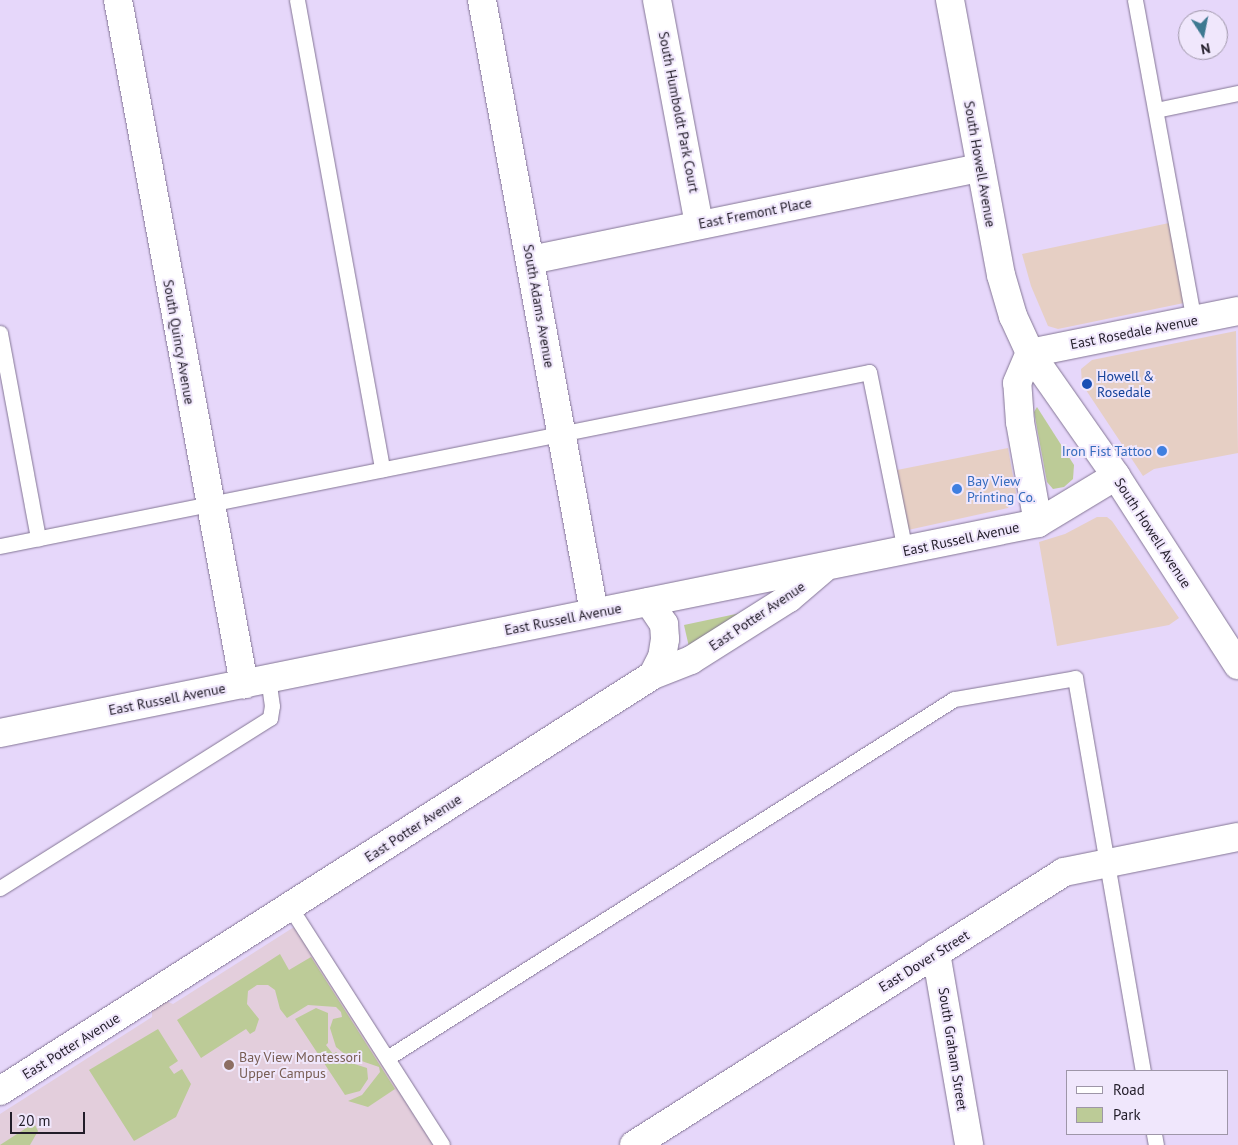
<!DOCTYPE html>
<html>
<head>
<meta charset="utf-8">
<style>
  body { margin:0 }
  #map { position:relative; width:1238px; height:1145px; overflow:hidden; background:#e6d7fa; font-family:"PT Sans",sans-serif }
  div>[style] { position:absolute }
  .commercial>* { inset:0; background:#e6cfc4 }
  .education>* { inset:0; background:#e3cedc }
  .green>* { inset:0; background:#bccb97 }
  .roads { filter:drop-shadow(0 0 1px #847695) drop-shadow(0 0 1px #847695) }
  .service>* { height:15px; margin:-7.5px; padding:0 7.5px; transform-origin:7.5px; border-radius:7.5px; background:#fff }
  .minor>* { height:28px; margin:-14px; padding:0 14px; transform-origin:14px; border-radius:14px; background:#fff }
  .tertiary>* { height:28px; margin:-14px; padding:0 14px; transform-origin:14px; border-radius:14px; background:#fff }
  .dots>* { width:14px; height:14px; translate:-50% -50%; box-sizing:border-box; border:2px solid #f0e7fc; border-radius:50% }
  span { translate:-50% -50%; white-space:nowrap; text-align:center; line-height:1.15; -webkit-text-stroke:4px #f0e7fc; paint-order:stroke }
  .street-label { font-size:14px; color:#221d29 }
  .transit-label { font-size:14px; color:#164399 }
  .left { translate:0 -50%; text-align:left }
  .shop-label { font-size:14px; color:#366cbe }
  .right { translate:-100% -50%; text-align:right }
  .education-label { font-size:14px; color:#785e54 }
  .legend { position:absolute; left:1066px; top:1070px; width:162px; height:65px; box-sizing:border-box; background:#f0e7fc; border:1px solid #9e96a8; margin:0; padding:6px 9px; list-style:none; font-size:15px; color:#221d29 }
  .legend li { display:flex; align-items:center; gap:10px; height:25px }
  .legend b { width:25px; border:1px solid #9e96a8 }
  .north { position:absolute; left:1178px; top:10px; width:50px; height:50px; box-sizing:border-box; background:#f0e7fc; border:1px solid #9e96a8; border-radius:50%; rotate:169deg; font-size:14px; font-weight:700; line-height:20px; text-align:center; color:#221d29 }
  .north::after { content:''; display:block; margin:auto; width:18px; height:22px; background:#3e7991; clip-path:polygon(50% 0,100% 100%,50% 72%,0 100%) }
  .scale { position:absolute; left:10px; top:1112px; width:75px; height:22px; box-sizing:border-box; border:2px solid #221d29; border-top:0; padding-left:6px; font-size:15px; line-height:18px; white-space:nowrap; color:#221d29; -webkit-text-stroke:4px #f0e7fc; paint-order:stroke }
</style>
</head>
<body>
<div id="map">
  <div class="commercial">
    <div style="clip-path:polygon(1169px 223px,1184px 303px,1058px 329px,1048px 326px,1031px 286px,1022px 254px)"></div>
    <div style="clip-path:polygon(1236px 331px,1238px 453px,1154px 469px,1143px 476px,1082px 384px,1081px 369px,1092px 360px)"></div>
    <div style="clip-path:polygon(1008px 448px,1016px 493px,1008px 508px,908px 530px,897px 470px)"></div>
    <div style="clip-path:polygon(1097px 517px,1107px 517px,1112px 521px,1179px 618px,1169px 625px,1057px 646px,1039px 542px,1065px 534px)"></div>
  </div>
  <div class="education">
    <div style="clip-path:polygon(294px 927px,433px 1145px,0 1145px,0 1114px,152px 1017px,152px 1005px,161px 999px,173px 1004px)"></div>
  </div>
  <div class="green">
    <div style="clip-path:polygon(1037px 407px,1074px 465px,1073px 479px,1064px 487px,1053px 489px,1047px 482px,1034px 412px)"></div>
    <div style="clip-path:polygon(750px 611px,689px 647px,684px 625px)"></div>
    <div style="clip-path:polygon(280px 954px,289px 970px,311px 957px,395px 1089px,368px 1107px,348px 1101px,362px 1095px,380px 1072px,379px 1067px,347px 1056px,336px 1047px,330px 1028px,333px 1019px,342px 1017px,341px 1012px,336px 1007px,308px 1005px,287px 1018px,280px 1009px,275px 990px,268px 985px,257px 985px,248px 991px,247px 1004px,259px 1019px,255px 1031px,250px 1034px,246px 1029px,201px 1058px,177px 1020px)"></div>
    <div style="clip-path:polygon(316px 1008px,328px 1013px,328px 1043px,326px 1045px,333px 1054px,336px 1052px,348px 1062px,367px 1068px,368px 1079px,360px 1091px,345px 1095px,295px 1019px)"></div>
    <div style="clip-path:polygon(158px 1029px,178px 1061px,169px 1067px,174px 1074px,182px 1069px,191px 1084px,176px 1117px,134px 1141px,89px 1070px)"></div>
    <div style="clip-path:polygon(34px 1123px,38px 1131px,30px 1145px,0 1145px)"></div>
  </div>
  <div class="roads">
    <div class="service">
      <div style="left:297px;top:0;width:477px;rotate:79.7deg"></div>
      <div style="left:1135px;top:0;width:325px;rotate:79.6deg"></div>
      <div style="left:1156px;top:110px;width:84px;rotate:-11.7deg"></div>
      <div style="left:0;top:333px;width:209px;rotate:79.5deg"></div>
      <div style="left:0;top:546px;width:886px;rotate:-11.32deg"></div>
      <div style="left:869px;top:372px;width:183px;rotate:78.6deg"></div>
      <div style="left:0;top:888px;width:319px;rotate:-32.2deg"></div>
      <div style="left:270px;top:718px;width:12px;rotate:-81deg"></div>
      <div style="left:272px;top:706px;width:27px;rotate:-98deg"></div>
      <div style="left:290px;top:907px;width:282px;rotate:57.4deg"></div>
      <div style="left:387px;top:1058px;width:671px;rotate:-32.34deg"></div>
      <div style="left:954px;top:699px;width:123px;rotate:-9.8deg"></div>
      <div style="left:1075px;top:678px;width:399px;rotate:80.2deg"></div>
      <div style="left:1154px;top:1134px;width:11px;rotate:80deg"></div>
    </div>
    <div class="minor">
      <div style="left:118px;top:0;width:696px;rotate:79.56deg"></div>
      <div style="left:482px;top:0;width:622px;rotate:79.63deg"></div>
      <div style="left:657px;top:0;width:228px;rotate:79.4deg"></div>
      <div style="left:531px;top:260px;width:459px;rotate:-11.6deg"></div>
      <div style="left:1038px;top:523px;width:103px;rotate:-100.1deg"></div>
      <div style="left:1020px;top:422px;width:39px;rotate:-94deg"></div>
      <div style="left:1017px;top:383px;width:33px;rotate:-67deg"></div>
      <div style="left:1030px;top:353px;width:212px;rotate:-11.4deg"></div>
      <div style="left:649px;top:602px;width:27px;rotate:56deg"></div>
      <div style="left:664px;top:624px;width:15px;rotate:86deg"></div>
      <div style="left:665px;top:639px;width:18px;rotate:99deg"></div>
      <div style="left:662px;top:657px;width:20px;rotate:117deg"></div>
      <div style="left:0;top:733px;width:1059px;rotate:-11.44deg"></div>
      <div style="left:1038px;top:523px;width:91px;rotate:-31.1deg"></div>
      <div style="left:936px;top:953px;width:195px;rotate:80.2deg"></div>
      <div style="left:0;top:1091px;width:774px;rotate:-32.5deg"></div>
      <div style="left:653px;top:675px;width:41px;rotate:-21.5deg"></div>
      <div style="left:691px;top:660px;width:116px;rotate:-32.3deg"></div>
      <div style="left:789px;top:598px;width:45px;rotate:-40.5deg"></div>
      <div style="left:634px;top:1145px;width:509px;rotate:-32.41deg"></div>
      <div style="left:1064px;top:872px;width:177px;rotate:-11.4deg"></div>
    </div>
    <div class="tertiary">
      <div style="left:950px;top:0;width:280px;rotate:79.5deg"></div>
      <div style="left:1001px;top:275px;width:43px;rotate:73.7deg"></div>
      <div style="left:1013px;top:316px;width:41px;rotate:65.3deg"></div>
      <div style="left:1030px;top:353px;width:150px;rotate:55deg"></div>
      <div style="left:1116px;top:476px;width:225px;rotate:57.2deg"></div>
    </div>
  </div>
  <div class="dots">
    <div style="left:1087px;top:384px;background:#1a4fb4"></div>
    <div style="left:1162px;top:451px;background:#3f7fe0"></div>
    <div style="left:957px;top:489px;background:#3f7fe0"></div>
    <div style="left:229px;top:1065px;background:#8d6e63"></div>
  </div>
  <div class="street-label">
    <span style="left:679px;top:112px;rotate:79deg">South Humboldt Park Court</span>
    <span style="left:980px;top:164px;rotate:80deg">South Howell Avenue</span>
    <span style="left:755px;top:213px;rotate:-11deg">East Fremont Place</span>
    <span style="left:539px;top:306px;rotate:80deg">South Adams Avenue</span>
    <span style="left:1134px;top:332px;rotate:-11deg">East Rosedale Avenue</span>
    <span style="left:179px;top:342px;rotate:80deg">South Quincy Avenue</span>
    <span style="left:1153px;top:533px;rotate:57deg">South Howell Avenue</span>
    <span style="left:961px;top:539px;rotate:-12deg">East Russell Avenue</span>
    <span style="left:757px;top:616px;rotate:-34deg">East Potter Avenue</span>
    <span style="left:563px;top:619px;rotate:-11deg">East Russell Avenue</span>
    <span style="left:167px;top:699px;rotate:-11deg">East Russell Avenue</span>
    <span style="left:413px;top:828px;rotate:-33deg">East Potter Avenue</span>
    <span style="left:924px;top:961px;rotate:-32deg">East Dover Street</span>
    <span style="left:71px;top:1046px;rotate:-32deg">East Potter Avenue</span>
    <span style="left:953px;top:1049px;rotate:81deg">South Graham Street</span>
  </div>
  <div class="transit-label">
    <span class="left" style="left:1097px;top:384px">Howell &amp;<br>Rosedale</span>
  </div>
  <div class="shop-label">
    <span class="right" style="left:1152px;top:451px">Iron Fist Tattoo</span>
    <span class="left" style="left:967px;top:489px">Bay View<br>Printing Co.</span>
  </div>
  <div class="education-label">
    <span class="left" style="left:239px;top:1065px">Bay View Montessori<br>Upper Campus</span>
  </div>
  <ul class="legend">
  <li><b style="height:6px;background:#fff"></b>Road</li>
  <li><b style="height:14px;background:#bccb97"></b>Park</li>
  </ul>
  <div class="north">N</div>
  <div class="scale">20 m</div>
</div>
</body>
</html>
